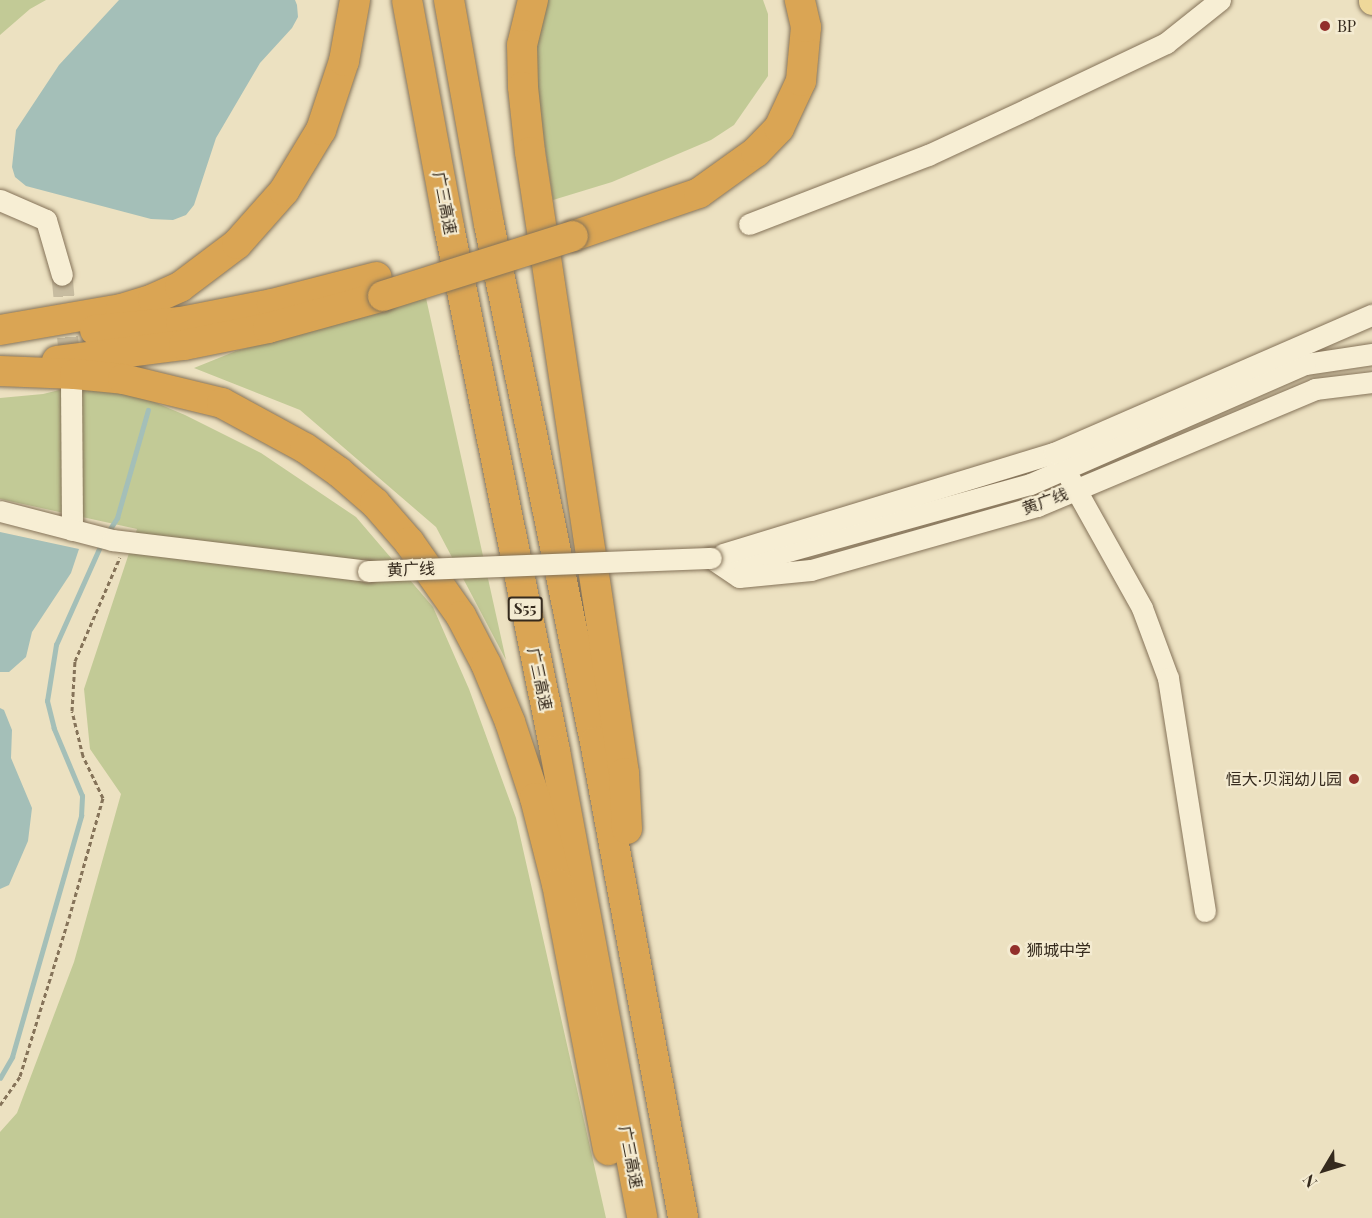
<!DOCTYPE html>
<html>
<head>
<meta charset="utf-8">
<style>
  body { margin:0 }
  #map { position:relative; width:1372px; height:1218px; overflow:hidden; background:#ece1c1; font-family:"Playfair Display","Noto Sans SC",serif }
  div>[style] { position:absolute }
  .green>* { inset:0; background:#c2ca96 }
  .water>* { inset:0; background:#a4bfb8 }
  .stream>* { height:4.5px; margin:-2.25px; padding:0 2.25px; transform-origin:2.25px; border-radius:2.25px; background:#a4bfb8 }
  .minor-tunnel>* { height:21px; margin-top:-10.5px; transform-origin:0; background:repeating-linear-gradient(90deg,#c7bca0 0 21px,transparent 0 31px) }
  .path>* { height:3px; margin-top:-1.5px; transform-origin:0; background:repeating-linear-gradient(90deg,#857359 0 4.5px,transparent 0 7.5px) }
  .roads { filter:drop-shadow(0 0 2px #857359) drop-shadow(0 0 2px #857359) }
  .minor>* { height:21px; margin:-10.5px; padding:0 10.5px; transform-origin:10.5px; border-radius:10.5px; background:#f7eed4 }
  .major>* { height:27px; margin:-13.5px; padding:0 13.5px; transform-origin:13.5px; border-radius:13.5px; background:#efd89a }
  .highway>* { height:30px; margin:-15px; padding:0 15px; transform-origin:15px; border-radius:15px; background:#daa554 }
  .bridges { filter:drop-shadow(0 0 2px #857359) drop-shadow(0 0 2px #857359) }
  .minor-bridge>* { height:21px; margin:-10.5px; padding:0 10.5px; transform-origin:10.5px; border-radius:10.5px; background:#f7eed4 }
  .highway-bridge>* { height:30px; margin:-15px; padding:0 15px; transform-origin:15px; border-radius:15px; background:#daa554 }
  .dots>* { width:16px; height:16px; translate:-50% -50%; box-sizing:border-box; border:3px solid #f4ebd1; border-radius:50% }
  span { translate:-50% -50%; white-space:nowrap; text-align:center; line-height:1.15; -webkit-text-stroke:4.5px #f4ebd1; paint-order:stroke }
  .shield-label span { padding:2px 4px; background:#f4ebd1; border:2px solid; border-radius:4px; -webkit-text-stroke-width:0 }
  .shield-label { font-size:15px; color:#352a1d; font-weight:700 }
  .poi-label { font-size:16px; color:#352a1d }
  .left { translate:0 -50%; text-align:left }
  .right { translate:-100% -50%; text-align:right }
  .street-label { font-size:16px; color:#352a1d }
  .north { position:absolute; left:1294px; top:1140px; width:60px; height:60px; -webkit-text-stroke:4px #f4ebd1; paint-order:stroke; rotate:232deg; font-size:16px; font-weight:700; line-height:24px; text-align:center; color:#352a1d }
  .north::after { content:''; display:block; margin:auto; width:21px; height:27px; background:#352a1d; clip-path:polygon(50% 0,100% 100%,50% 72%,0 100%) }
</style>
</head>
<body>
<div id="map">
  <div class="green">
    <div style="clip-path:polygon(0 0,46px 0,30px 9px,0 35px)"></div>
    <div style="clip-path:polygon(543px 0,763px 0,768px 14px,768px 76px,734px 125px,711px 140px,612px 182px,553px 200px,536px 86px,538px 16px)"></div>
    <div style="clip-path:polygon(426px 298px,506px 660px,436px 527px,300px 410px,194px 368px,236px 351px)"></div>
    <div style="clip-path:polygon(84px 384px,116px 386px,185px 415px,261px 453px,356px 517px,433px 607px,469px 689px,516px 818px,606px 1218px,0 1218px,0 1132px,17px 1113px,74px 962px,121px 794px,90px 749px,84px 689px,137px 529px,0 499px,0 398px,43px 394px)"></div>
  </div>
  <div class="water">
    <div style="clip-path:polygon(119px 0,295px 0,297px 5px,298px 17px,292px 28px,260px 63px,216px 138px,194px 205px,186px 215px,173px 220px,151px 219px,26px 186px,15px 177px,12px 167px,16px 130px,59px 65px)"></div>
    <div style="clip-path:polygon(0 532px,79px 549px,71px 573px,32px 632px,26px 657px,9px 672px,0 672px)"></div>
    <div style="clip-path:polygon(0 708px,4px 710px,12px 730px,11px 758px,32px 808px,28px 841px,9px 885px,0 889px)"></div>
  </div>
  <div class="stream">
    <div style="left:108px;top:532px;width:17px;rotate:-57deg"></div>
    <div style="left:117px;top:518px;width:112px;rotate:-74deg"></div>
    <div style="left:0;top:1078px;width:24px;rotate:-60deg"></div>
    <div style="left:12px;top:1057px;width:251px;rotate:-74deg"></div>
    <div style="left:81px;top:816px;width:20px;rotate:-87deg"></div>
    <div style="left:82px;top:796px;width:73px;rotate:-112.7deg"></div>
    <div style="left:54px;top:729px;width:29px;rotate:-104deg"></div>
    <div style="left:47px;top:701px;width:57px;rotate:-80.9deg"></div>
    <div style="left:56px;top:645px;width:113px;rotate:-65.9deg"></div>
  </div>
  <div class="minor-tunnel">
    <div style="left:62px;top:275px;width:98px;rotate:84.8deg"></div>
  </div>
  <div class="path">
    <div style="left:0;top:1105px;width:35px;rotate:-55deg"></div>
    <div style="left:20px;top:1076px;width:165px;rotate:-72.8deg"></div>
    <div style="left:69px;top:918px;width:125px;rotate:-74.2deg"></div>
    <div style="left:103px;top:798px;width:47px;rotate:-115.5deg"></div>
    <div style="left:83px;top:756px;width:46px;rotate:-103.7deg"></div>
    <div style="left:72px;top:711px;width:50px;rotate:-86.6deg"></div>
    <div style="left:75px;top:661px;width:113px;rotate:-66.6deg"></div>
  </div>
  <div class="roads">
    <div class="minor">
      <div style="left:0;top:200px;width:50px;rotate:23.5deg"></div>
      <div style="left:46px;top:220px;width:57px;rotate:73.8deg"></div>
      <div style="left:749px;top:224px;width:192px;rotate:-21.1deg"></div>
      <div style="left:928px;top:155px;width:109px;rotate:-24.9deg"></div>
      <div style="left:1027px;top:109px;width:154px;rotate:-25.4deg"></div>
      <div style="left:1166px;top:43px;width:69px;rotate:-38.5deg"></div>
      <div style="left:1372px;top:354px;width:68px;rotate:171.5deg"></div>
      <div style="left:1305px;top:364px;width:300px;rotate:156.4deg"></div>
      <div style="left:1030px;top:484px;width:288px;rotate:164.5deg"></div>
      <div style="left:752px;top:561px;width:41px;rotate:-175.8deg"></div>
      <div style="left:711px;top:558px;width:34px;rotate:34deg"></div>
      <div style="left:739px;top:577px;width:72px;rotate:-5.6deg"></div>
      <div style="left:811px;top:570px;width:235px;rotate:-15.8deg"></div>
      <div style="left:1037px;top:506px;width:302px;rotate:-22.8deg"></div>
      <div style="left:1315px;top:389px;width:57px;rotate:-7deg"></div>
      <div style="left:71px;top:383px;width:147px;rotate:89.6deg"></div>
      <div style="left:1070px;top:479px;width:148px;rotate:60.8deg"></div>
      <div style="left:1142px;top:608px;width:75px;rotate:69.6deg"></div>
      <div style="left:1168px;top:678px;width:236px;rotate:81deg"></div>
      <div style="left:0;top:511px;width:116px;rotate:14.5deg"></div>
      <div style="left:112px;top:540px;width:258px;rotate:6.9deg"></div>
      <div style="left:723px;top:554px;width:346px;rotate:-17deg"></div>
      <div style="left:1054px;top:453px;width:347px;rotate:-23.5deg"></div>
    </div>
    <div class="major">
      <div style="left:1372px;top:0;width:1px;rotate:90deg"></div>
    </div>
    <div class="highway">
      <div style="left:407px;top:0;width:231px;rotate:79.5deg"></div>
      <div style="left:449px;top:227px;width:535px;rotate:78.56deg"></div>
      <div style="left:555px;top:751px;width:475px;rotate:79.4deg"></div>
      <div style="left:449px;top:0;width:228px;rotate:79.9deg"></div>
      <div style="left:489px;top:224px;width:529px;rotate:78.44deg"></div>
      <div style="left:595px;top:742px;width:484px;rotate:79.5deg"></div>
      <div style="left:533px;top:0;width:46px;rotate:103.7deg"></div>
      <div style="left:522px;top:45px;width:42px;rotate:88.6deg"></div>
      <div style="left:523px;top:87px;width:65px;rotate:83.9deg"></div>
      <div style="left:530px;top:152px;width:628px;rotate:81.39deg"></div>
      <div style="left:624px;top:773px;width:56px;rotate:86.9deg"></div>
      <div style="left:573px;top:236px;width:133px;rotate:-18.8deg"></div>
      <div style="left:699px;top:193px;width:70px;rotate:-35.7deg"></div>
      <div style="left:756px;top:152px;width:33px;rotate:-46deg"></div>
      <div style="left:779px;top:128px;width:52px;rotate:-64.9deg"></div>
      <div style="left:801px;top:81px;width:54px;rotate:-84.7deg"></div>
      <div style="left:806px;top:27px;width:28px;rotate:-103deg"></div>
      <div style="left:0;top:330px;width:123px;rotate:-9.8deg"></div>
      <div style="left:121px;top:309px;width:34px;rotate:-17deg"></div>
      <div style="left:153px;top:299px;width:30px;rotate:-24deg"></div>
      <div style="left:180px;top:287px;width:71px;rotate:-37deg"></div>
      <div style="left:237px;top:244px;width:71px;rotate:-48.4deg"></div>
      <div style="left:284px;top:191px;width:71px;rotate:-58.8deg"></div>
      <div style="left:321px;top:130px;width:73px;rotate:-71.6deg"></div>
      <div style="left:344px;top:61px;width:62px;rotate:-79.8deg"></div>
      <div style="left:95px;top:330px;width:86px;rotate:-5.3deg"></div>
      <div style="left:181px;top:322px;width:93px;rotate:-11.2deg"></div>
      <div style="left:272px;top:304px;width:108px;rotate:-14.4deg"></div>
      <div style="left:57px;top:361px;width:128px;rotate:-7.2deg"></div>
      <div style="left:184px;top:345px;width:86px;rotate:-11.4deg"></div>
      <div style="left:268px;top:328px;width:119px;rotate:-15.5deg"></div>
      <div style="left:0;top:371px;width:75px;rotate:2.3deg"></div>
      <div style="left:75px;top:374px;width:48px;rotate:5.9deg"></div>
      <div style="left:123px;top:379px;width:102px;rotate:13.6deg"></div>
      <div style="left:222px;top:403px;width:94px;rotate:28.5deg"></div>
      <div style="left:305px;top:448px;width:42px;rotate:35.2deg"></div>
      <div style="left:339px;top:472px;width:48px;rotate:40.7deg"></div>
      <div style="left:375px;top:503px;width:52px;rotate:48.9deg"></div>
      <div style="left:409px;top:542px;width:90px;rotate:54.9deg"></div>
      <div style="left:461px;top:616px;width:54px;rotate:62.5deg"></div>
      <div style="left:486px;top:664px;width:63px;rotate:67.5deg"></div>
      <div style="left:510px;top:722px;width:80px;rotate:71.8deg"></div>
      <div style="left:535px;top:798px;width:89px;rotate:75.7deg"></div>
      <div style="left:557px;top:884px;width:271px;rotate:79.1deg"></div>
    </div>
  </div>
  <div class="bridges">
    <div class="minor-bridge">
      <div style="left:368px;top:571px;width:343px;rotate:-2.2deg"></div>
    </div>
    <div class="highway-bridge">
      <div style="left:383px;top:296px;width:199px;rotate:-17.5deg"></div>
    </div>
  </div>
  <div class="dots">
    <div style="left:1325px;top:26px;background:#922f2b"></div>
    <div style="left:1354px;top:779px;background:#922f2b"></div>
    <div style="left:1015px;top:950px;background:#922f2b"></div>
  </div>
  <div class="shield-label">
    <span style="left:525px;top:609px">S55</span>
  </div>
  <div class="poi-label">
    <span class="left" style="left:1337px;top:26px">BP</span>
    <span class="right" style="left:1342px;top:779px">恒大·贝润幼儿园</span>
    <span class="left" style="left:1027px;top:950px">狮城中学</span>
  </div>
  <div class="street-label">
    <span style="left:445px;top:203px;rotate:79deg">广三高速</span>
    <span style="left:1045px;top:501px;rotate:-20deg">黄广线</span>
    <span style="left:411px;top:569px;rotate:-2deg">黄广线</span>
    <span style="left:540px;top:679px;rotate:78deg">广三高速</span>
    <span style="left:631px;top:1157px;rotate:79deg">广三高速</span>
  </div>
  <div class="north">N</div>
</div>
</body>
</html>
